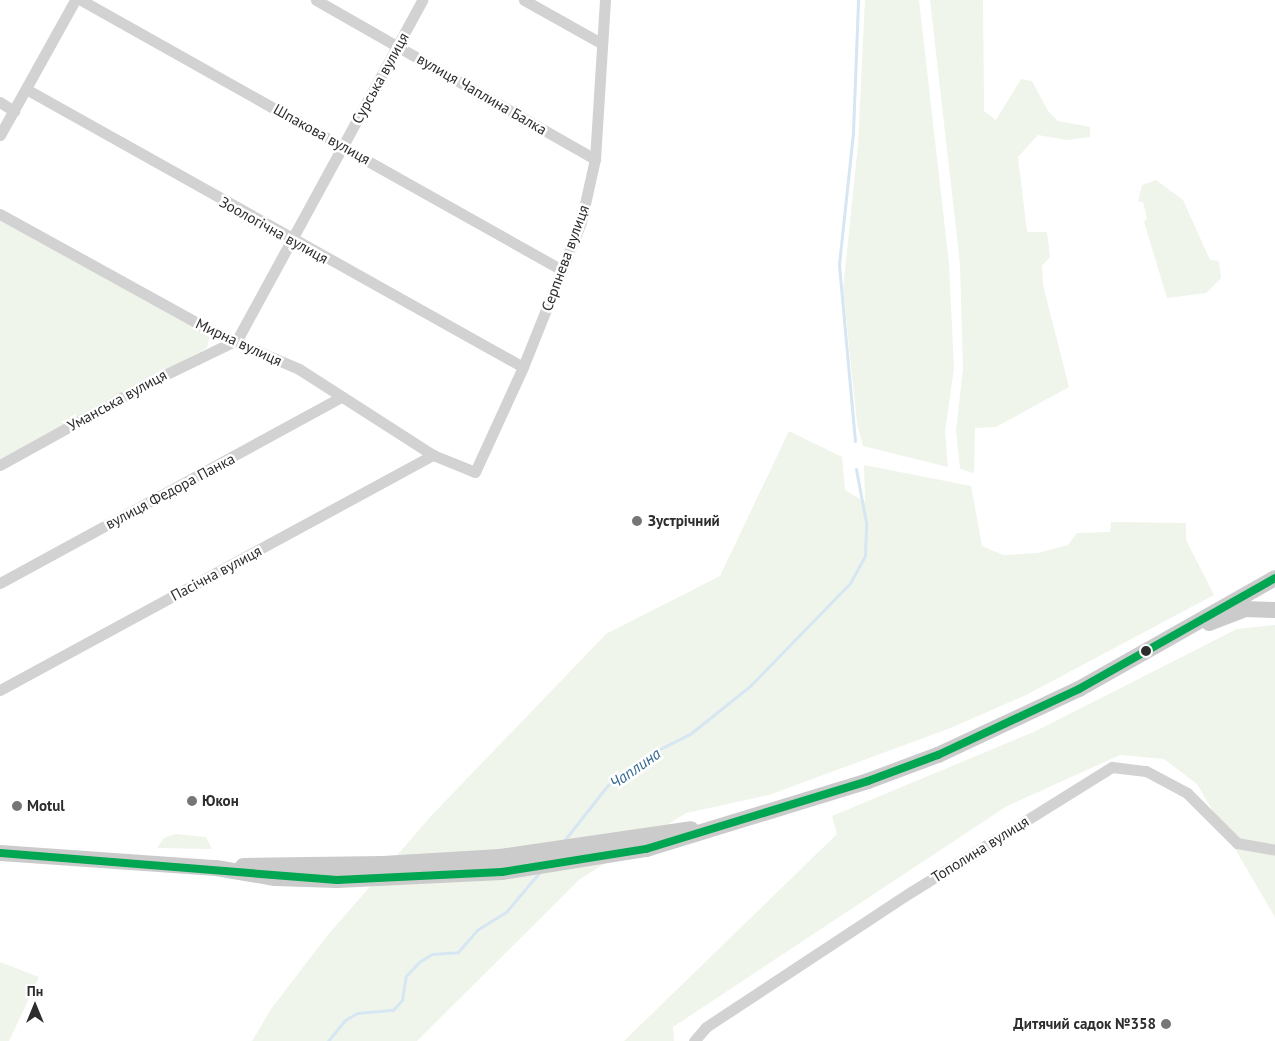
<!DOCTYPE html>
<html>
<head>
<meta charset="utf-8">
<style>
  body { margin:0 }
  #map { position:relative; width:1275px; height:1041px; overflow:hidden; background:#fff; font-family:"PT Sans",sans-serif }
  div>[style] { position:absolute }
  .green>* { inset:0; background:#eff5ea }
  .stream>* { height:3px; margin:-1.5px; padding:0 1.5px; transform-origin:1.5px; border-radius:1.5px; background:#d6e6f2 }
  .street>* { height:11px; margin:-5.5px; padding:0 5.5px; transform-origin:5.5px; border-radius:5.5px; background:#d2d2d2 }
  .secondary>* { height:16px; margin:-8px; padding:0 8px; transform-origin:8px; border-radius:8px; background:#cbcbcb }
  .bus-1>* { height:8px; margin:-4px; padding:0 4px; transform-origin:4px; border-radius:4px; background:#00a651 }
  .dots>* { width:14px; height:14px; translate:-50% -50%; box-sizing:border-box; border:2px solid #fff; border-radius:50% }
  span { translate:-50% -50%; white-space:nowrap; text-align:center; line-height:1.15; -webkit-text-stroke:5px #fff; paint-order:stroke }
  .street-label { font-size:15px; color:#2d2d2d }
  .poi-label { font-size:15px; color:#2d2d2d; font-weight:700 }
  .left { translate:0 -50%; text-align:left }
  .right { translate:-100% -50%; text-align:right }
  .water-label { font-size:16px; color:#366a94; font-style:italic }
  .north { position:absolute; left:10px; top:981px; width:50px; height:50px; -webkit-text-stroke:4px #fff; paint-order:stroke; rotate:0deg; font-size:14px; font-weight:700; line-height:20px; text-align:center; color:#2d2d2d }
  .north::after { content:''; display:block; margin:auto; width:18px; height:22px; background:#2d2d2d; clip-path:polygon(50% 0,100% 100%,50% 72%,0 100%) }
</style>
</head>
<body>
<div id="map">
  <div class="green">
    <div style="clip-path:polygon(865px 0,919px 0,949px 264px,954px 368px,945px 432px,948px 467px,863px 446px,857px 423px,843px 289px,858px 145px)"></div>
    <div style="clip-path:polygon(930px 0,983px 0,984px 111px,996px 120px,1021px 79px,1032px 81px,1048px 111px,1058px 121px,1090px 127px,1090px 137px,1067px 140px,1038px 135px,1018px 157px,1027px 232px,1047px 232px,1050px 257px,1042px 266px,1043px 285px,1069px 387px,996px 427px,975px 428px,974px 473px,960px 469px,956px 430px,963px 369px,960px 264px)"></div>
    <div style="clip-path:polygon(1156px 180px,1183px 200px,1210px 260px,1219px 261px,1221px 278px,1206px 293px,1167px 298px,1144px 222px,1147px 218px,1143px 202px,1138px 202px,1142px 185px)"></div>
    <div style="clip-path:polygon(0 220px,210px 334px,207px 348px,0 460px)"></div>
    <div style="clip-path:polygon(789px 431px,842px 457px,845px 490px,865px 502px,864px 465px,971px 486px,982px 546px,1003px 555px,1038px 553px,1068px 545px,1077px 533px,1110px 532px,1111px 522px,1186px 523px,1186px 540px,1214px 595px,1026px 695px,953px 727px,769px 795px,686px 813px,580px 879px,417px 1041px,252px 1041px,271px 1009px,327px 936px,432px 815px,606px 634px,720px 576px)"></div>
    <div style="clip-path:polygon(1275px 625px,1275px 917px,1197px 784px,1164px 759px,1120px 755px,1007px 806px,673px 1027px,674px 1041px,624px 1041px,837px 834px,832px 816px,1036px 731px,1237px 629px)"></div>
    <div style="clip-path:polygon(176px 834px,206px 837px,212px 849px,157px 848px,164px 838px)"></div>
    <div style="clip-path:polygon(0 962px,39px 977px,9px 1041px,0 1041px)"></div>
  </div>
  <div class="stream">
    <div style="left:855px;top:441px;width:178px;rotate:-95.2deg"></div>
    <div style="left:839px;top:264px;width:133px;rotate:-83.9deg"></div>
    <div style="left:853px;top:132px;width:132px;rotate:-87.8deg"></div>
    <div style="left:563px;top:842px;width:71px;rotate:-51.8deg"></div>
    <div style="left:607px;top:786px;width:56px;rotate:-36.3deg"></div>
    <div style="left:652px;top:753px;width:42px;rotate:-26.6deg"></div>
    <div style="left:690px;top:734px;width:77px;rotate:-38.7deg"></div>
    <div style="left:750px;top:686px;width:144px;rotate:-45.8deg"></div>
    <div style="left:850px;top:583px;width:31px;rotate:-61deg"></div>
    <div style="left:865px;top:556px;width:34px;rotate:-88deg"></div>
    <div style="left:866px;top:522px;width:54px;rotate:-100.7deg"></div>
    <div style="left:328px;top:1041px;width:27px;rotate:-51deg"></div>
    <div style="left:345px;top:1020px;width:14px;rotate:-30deg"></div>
    <div style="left:357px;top:1013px;width:36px;rotate:-5deg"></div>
    <div style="left:393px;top:1010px;width:13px;rotate:-48deg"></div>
    <div style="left:402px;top:1000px;width:24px;rotate:-81deg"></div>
    <div style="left:406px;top:976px;width:19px;rotate:-47deg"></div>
    <div style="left:419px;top:962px;width:15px;rotate:-32deg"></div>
    <div style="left:432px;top:954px;width:26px;rotate:-4deg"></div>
    <div style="left:458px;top:952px;width:29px;rotate:-49deg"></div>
    <div style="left:477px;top:930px;width:34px;rotate:-32deg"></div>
    <div style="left:506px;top:912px;width:51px;rotate:-49.8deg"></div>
  </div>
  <div class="street">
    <div style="left:81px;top:0;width:552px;rotate:29.31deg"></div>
    <div style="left:316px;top:0;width:321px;rotate:29.7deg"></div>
    <div style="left:524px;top:0;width:88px;rotate:29.2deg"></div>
    <div style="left:26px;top:89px;width:569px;rotate:29.22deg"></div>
    <div style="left:0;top:102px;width:17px;rotate:33deg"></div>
    <div style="left:0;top:135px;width:154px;rotate:-60.9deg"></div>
    <div style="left:0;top:214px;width:248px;rotate:28.9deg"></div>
    <div style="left:217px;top:334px;width:89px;rotate:23.1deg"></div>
    <div style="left:299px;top:369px;width:159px;rotate:32.7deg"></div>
    <div style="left:433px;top:455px;width:45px;rotate:22deg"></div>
    <div style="left:475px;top:472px;width:115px;rotate:-65.4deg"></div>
    <div style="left:523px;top:367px;width:156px;rotate:-68.2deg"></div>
    <div style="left:581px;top:222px;width:65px;rotate:-77.5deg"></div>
    <div style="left:595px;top:159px;width:159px;rotate:-86.4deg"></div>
    <div style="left:237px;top:340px;width:387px;rotate:-61.4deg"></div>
    <div style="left:0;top:465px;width:169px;rotate:-29deg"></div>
    <div style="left:148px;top:383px;width:99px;rotate:-25.8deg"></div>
    <div style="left:0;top:583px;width:386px;rotate:-28.6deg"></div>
    <div style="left:0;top:690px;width:493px;rotate:-28.5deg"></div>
    <div style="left:694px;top:1041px;width:18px;rotate:-49deg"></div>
    <div style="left:706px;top:1027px;width:245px;rotate:-33.4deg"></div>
    <div style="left:911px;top:892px;width:237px;rotate:-31.9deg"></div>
    <div style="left:1112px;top:767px;width:34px;rotate:7deg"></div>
    <div style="left:1146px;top:771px;width:47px;rotate:28.2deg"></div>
    <div style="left:1187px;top:793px;width:71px;rotate:45deg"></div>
    <div style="left:1237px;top:843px;width:39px;rotate:10deg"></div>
  </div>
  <div class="secondary">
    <div style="left:1209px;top:623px;width:39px;rotate:-21deg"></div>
    <div style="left:1245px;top:609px;width:30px;rotate:2deg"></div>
    <div style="left:0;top:853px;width:217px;rotate:4deg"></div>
    <div style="left:216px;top:868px;width:60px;rotate:9.6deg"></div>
    <div style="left:275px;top:878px;width:62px;rotate:1.8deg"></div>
    <div style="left:337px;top:880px;width:165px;rotate:-2.8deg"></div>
    <div style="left:502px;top:872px;width:146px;rotate:-9.1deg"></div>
    <div style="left:646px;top:849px;width:232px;rotate:-17deg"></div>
    <div style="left:868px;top:781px;width:75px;rotate:-20.4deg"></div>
    <div style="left:938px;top:755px;width:156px;rotate:-25.1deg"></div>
    <div style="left:1079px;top:689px;width:225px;rotate:-29.5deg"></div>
    <div style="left:243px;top:866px;width:140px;rotate:-0.8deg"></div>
    <div style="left:383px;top:864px;width:117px;rotate:-3.4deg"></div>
    <div style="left:500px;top:857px;width:193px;rotate:-8.3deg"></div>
  </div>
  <div class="bus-1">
    <div style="left:0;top:853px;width:338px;rotate:4.6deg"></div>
    <div style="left:337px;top:880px;width:165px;rotate:-2.8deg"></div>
    <div style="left:502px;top:872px;width:146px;rotate:-9.1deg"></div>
    <div style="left:646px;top:849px;width:232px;rotate:-17deg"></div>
    <div style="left:868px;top:781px;width:75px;rotate:-20.4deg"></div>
    <div style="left:938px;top:755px;width:156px;rotate:-25.1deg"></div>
    <div style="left:1079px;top:689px;width:225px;rotate:-29.5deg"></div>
  </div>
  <div class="dots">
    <div style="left:637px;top:521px;background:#767676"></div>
    <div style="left:1146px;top:651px;background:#2d2d2d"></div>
    <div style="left:192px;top:801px;background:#767676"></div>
    <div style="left:17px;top:806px;background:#767676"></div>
    <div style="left:1166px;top:1024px;background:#767676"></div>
  </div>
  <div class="street-label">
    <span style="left:380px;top:78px;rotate:-61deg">Сурська вулиця</span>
    <span style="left:482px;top:94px;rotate:30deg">вулиця Чаплина Балка</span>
    <span style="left:322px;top:134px;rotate:29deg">Шпакова вулиця</span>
    <span style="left:274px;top:230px;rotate:29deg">Зоологічна вулиця</span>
    <span style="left:565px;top:258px;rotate:-70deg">Серпнева вулиця</span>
    <span style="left:239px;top:342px;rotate:25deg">Мирна вулиця</span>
    <span style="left:117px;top:400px;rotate:-29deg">Уманська вулиця</span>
    <span style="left:170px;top:491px;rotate:-28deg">вулиця Федора Панка</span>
    <span style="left:216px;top:573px;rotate:-28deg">Пасічна вулиця</span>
    <span style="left:980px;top:849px;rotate:-32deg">Тополина вулиця</span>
  </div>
  <div class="poi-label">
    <span class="left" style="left:648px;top:521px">Зустрічний</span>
    <span class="left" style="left:202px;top:801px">Юкон</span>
    <span class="left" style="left:27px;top:806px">Motul</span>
    <span class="right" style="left:1156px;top:1024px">Дитячий садок №358</span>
  </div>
  <div class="water-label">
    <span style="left:635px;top:768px;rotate:-35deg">Чаплина</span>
  </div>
  <div class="north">Пн</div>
</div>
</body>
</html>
